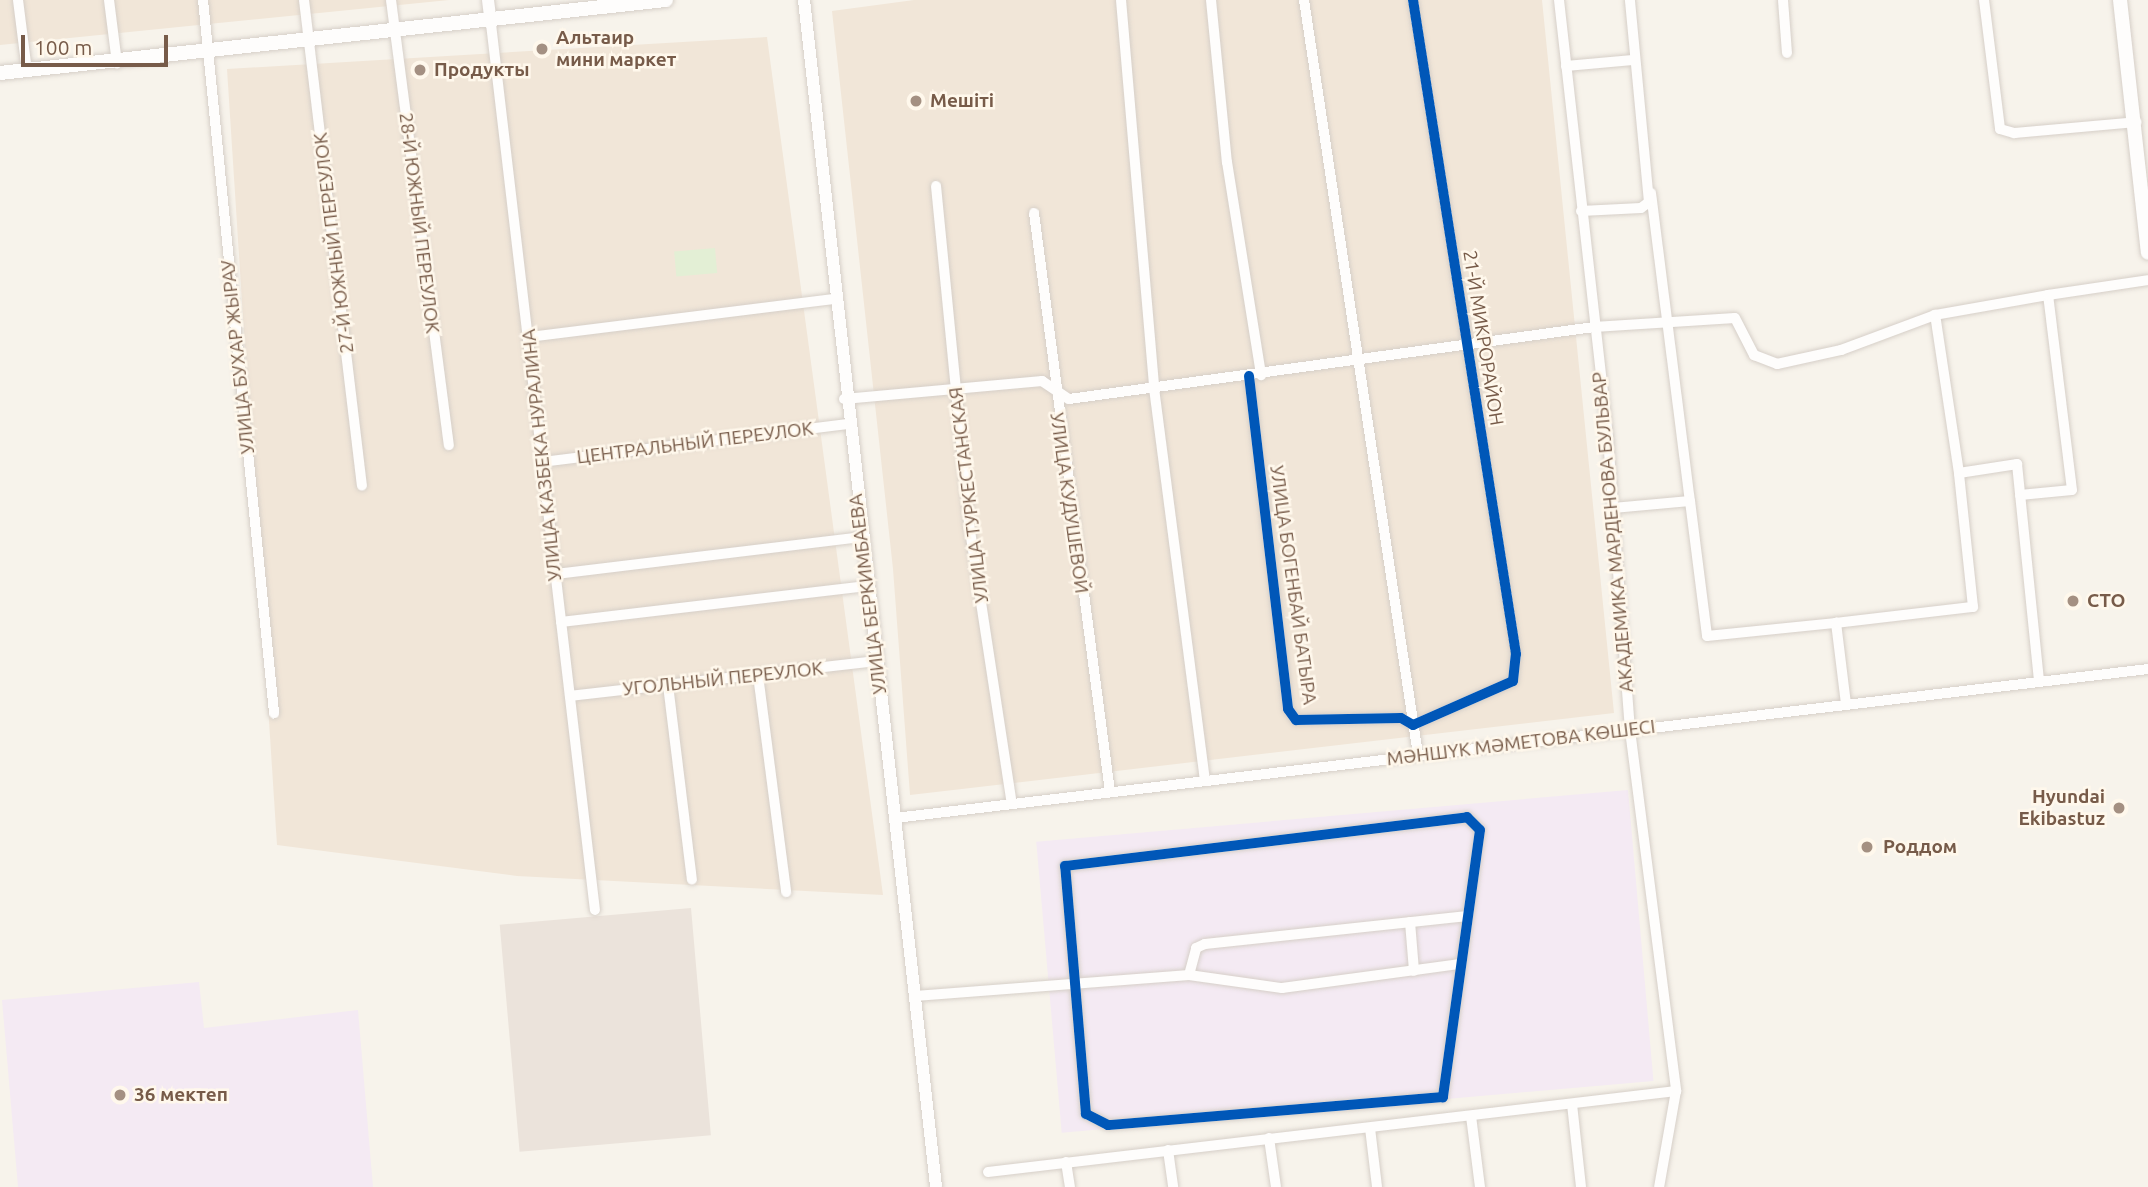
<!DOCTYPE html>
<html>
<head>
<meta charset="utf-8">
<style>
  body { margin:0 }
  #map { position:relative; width:2148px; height:1187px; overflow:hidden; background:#f7f3eb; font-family:Ubuntu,sans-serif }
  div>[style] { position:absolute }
  .residential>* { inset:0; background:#f1e6d8 }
  .industrial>* { inset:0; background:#ebe3db; transform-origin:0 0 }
  .education>* { inset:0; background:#f4eaf3; transform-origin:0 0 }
  .green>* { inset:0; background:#e3efd5; transform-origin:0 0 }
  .roads { filter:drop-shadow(0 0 2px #d6cfc8) drop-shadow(0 0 2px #d6cfc8) }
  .minor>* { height:10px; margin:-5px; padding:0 5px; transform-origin:5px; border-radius:5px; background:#fefdfc }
  .tertiary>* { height:12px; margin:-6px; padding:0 6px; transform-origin:6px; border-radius:6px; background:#fefdfc }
  .secondary>* { height:14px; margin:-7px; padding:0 7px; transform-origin:7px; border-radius:7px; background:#fefdfc }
  .cycleway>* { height:10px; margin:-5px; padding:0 5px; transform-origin:5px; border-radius:5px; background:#0057b8 }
  .dots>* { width:19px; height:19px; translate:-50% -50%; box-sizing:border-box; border:4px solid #fff8ec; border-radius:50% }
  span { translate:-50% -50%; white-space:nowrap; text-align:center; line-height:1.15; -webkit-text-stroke:5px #fff8ec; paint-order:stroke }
  .poi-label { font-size:19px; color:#775b49; font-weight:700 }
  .left { translate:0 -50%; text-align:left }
  .right { translate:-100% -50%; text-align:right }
  .street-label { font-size:19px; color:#775b49 }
  .scale { position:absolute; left:21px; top:35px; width:147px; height:32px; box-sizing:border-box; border:4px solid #775b49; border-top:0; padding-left:9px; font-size:21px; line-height:24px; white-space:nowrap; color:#775b49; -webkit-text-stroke:5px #fff8ec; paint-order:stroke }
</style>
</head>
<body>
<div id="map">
  <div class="residential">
    <div style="clip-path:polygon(0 0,449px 0,0 45px)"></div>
    <div style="clip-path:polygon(914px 0,1542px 0,1614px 713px,910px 795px,893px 569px,832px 11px)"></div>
    <div style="clip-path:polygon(767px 37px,883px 895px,517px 876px,277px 845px,227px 69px)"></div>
  </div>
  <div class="industrial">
    <div style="left:691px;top:908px;width:228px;height:192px;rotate:85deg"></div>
  </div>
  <div class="education">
    <div style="left:1628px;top:790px;width:292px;height:594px;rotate:85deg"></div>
    <div style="clip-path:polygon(199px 982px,204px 1028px,358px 1010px,373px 1187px,18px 1187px,2px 1000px)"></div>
  </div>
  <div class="green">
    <div style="left:715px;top:248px;width:25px;height:41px;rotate:85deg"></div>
  </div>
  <div class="roads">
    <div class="minor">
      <div style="left:18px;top:0;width:72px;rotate:82.8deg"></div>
      <div style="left:109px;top:0;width:64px;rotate:82.8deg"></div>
      <div style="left:203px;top:0;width:717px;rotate:84.31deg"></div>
      <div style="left:304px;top:0;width:489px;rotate:83.2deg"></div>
      <div style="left:391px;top:0;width:449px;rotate:82.6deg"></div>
      <div style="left:1121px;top:0;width:389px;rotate:85.1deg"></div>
      <div style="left:1154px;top:388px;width:396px;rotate:82.6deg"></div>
      <div style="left:1211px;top:0;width:163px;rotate:84.4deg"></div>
      <div style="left:1227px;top:162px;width:216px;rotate:80.9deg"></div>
      <div style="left:1304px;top:0;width:764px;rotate:81.41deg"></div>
      <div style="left:1559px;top:0;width:441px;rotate:83.6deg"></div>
      <div style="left:1608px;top:438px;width:293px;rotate:85.7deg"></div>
      <div style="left:1630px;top:730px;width:364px;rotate:82.7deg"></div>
      <div style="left:1676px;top:1091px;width:97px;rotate:100deg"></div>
      <div style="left:1783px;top:0;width:53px;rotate:85.7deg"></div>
      <div style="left:1984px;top:0;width:130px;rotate:82.9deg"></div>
      <div style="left:2000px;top:129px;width:15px;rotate:16deg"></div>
      <div style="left:2014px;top:133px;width:123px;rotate:-5.1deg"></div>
      <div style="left:491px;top:24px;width:892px;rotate:83.31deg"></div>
      <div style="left:1566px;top:66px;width:67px;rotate:-5.1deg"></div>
      <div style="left:936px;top:186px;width:340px;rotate:84.4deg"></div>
      <div style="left:969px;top:524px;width:283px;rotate:81.3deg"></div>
      <div style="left:1651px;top:193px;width:310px;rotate:82.8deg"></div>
      <div style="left:1581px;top:211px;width:60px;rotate:-2.9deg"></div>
      <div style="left:1641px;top:208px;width:10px;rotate:-37deg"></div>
      <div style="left:1649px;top:202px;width:203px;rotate:-95.4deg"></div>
      <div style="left:1034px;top:213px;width:584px;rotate:82.52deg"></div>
      <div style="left:529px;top:337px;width:306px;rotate:-7.1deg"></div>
      <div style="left:1249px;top:376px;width:335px;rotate:83.3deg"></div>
      <div style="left:1288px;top:709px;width:14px;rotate:54deg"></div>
      <div style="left:1296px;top:720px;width:105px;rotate:-1.1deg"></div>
      <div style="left:1401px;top:718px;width:14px;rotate:30deg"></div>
      <div style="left:1413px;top:725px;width:109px;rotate:-23.7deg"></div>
      <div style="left:1513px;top:681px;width:27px;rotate:-84deg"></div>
      <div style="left:1516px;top:654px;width:662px;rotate:-98.95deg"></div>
      <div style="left:844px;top:399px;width:199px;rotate:-5.2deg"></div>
      <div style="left:1042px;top:381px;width:32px;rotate:34deg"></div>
      <div style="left:1069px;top:399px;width:530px;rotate:-7.81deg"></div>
      <div style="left:1594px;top:327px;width:141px;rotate:-3.7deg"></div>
      <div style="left:1735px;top:318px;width:42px;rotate:62.8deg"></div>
      <div style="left:1754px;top:355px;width:25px;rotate:21deg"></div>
      <div style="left:1777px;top:364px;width:66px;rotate:-12.3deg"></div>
      <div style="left:1841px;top:350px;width:100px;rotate:-20.4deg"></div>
      <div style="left:542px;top:462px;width:307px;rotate:-7.1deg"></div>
      <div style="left:1959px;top:473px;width:160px;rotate:-98.6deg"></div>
      <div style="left:1935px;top:315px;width:115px;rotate:-10deg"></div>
      <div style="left:2020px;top:495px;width:52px;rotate:-5.5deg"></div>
      <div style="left:2072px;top:490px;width:196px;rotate:-97deg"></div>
      <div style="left:2048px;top:295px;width:101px;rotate:-8.5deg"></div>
      <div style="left:1613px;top:508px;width:77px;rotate:-5.2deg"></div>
      <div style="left:1690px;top:501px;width:136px;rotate:82.8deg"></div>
      <div style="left:1707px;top:636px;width:130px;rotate:-5.8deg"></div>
      <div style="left:556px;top:574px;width:307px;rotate:-6.9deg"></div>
      <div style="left:561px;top:622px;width:308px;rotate:-6.7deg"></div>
      <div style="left:758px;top:675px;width:219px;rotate:82.6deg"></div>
      <div style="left:668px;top:685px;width:196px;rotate:83deg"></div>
      <div style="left:570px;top:696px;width:308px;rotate:-6.5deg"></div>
      <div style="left:1846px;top:704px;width:82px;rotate:-97deg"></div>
      <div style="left:1836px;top:623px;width:138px;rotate:-6.7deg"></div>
      <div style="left:1973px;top:607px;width:135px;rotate:-96deg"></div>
      <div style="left:1959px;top:473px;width:59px;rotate:-8.8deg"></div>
      <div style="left:2017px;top:464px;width:218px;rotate:84.2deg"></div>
      <div style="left:1467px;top:817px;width:18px;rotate:45deg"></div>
      <div style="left:1480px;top:830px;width:270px;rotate:97.9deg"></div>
      <div style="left:1443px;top:1097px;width:336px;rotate:175.2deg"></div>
      <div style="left:1108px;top:1125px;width:25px;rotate:-153deg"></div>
      <div style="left:1086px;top:1114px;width:249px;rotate:-94.8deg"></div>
      <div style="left:1065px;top:866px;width:405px;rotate:-6.9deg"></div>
      <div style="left:895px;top:818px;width:1262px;rotate:-6.78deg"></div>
      <div style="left:1410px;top:922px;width:49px;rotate:85.3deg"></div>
      <div style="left:1189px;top:975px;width:28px;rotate:-75deg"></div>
      <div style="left:1196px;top:948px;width:10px;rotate:-24deg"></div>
      <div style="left:1205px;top:944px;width:264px;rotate:-6.1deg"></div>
      <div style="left:915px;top:996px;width:275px;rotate:-4.4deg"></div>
      <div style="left:1189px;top:975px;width:94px;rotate:8deg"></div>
      <div style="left:1282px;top:988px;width:180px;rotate:-7.7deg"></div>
      <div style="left:1572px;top:1104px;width:83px;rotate:83.8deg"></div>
      <div style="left:1471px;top:1116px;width:72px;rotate:82.8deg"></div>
      <div style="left:1370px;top:1128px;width:59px;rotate:83.2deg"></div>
      <div style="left:1269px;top:1138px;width:49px;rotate:81.9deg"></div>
      <div style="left:1168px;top:1150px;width:37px;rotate:82deg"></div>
      <div style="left:1066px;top:1162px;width:25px;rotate:81deg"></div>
      <div style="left:988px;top:1172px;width:693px;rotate:-6.71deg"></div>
    </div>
    <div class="tertiary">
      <div style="left:488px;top:0;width:24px;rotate:83deg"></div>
      <div style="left:804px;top:0;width:1194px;rotate:83.65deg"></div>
    </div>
    <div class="secondary">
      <div style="left:2120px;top:0;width:254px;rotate:83.7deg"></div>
      <div style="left:0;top:73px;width:670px;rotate:-6.26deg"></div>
    </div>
  </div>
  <div class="cycleway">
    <div style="left:1249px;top:376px;width:335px;rotate:83.3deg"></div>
    <div style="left:1288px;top:709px;width:14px;rotate:54deg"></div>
    <div style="left:1296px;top:720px;width:105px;rotate:-1.1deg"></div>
    <div style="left:1401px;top:718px;width:14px;rotate:30deg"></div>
    <div style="left:1413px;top:725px;width:109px;rotate:-23.7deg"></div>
    <div style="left:1513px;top:681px;width:27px;rotate:-84deg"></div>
    <div style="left:1516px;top:654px;width:662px;rotate:-98.95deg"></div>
    <div style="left:1467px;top:817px;width:18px;rotate:45deg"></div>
    <div style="left:1480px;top:830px;width:270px;rotate:97.9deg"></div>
    <div style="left:1443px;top:1097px;width:336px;rotate:175.2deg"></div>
    <div style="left:1108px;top:1125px;width:25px;rotate:-153deg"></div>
    <div style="left:1086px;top:1114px;width:249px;rotate:-94.8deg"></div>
    <div style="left:1065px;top:866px;width:405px;rotate:-6.9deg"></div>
  </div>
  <div class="dots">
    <div style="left:542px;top:49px;background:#a49082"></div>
    <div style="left:420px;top:70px;background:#a49082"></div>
    <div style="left:916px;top:101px;background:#a49082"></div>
    <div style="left:2073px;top:601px;background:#a49082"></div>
    <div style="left:2119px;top:808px;background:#a49082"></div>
    <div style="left:1867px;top:847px;background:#a49082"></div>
    <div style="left:120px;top:1095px;background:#a49082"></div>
  </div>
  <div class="poi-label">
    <span class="left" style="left:556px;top:49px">Альтаир<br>мини маркет</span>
    <span class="left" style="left:434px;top:70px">Продукты</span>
    <span class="left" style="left:930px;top:101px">Мешіті</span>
    <span class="left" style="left:2087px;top:601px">СТО</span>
    <span class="right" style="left:2105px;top:808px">Hyundai<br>Ekibastuz</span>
    <span class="left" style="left:1883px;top:847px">Роддом</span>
    <span class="left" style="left:134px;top:1095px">36 мектеп</span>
  </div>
  <div class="street-label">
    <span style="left:419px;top:223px;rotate:83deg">28-Й ЮЖНЫЙ ПЕРЕУЛОК</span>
    <span style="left:334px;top:243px;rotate:-97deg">27-Й ЮЖНЫЙ ПЕРЕУЛОК</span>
    <span style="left:1483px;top:338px;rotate:81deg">21-Й МИКРОРАЙОН</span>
    <span style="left:238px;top:357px;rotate:-96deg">УЛИЦА БУХАР ЖЫРАУ</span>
    <span style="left:695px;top:443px;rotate:-7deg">ЦЕНТРАЛЬНЫЙ ПЕРЕУЛОК</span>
    <span style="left:542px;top:455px;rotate:-96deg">УЛИЦА КАЗБЕКА НУРАЛИНА</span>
    <span style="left:969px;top:495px;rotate:-97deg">УЛИЦА ТУРКЕСТАНСКАЯ</span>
    <span style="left:1069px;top:503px;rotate:82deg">УЛИЦА КУДУШЕВОЙ</span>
    <span style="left:1613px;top:532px;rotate:-95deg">АКАДЕМИКА МАРДЕНОВА БУЛЬВАР</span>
    <span style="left:1293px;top:585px;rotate:82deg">УЛИЦА БОГЕНБАЙ БАТЫРА</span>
    <span style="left:868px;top:594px;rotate:-97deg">УЛИЦА БЕРКИМБАЕВА</span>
    <span style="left:723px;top:679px;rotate:-6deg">УГОЛЬНЫЙ ПЕРЕУЛОК</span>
    <span style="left:1521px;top:743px;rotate:-7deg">МӘНШҮК МӘМЕТОВА КӨШЕСІ</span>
  </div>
  <div class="scale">100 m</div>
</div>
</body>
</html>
